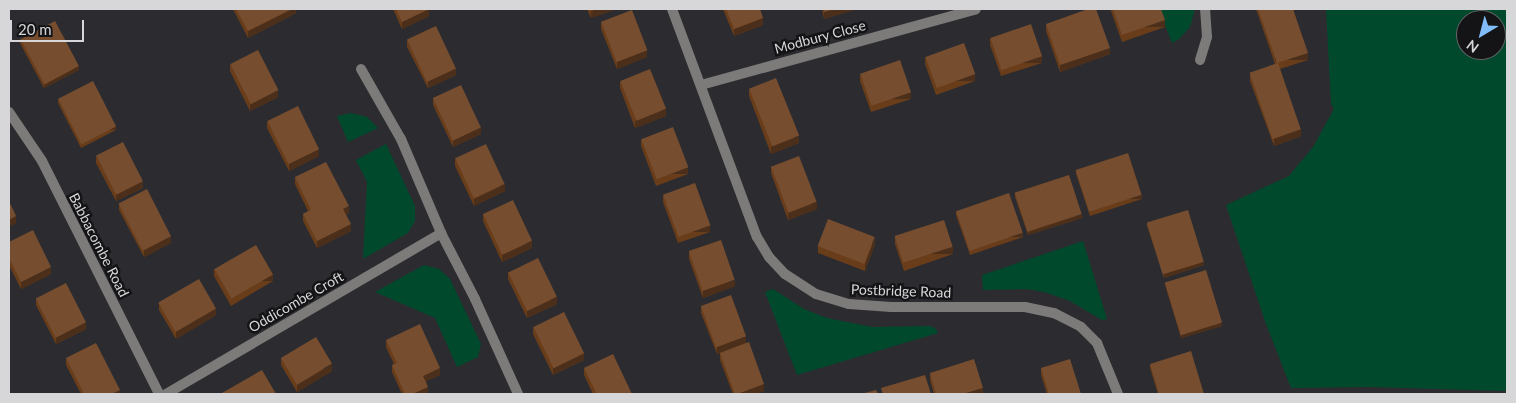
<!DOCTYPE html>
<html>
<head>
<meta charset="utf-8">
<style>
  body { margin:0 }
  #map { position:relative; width:1516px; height:403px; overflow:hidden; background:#2c2c30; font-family:Lato,sans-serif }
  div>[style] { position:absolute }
  .green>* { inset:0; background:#00492d }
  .minor>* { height:10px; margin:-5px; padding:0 5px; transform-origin:5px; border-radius:5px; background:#7c7b79 }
  .wall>* { inset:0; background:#6a3d1a }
  .shaded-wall>* { inset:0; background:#4c2f1a; transform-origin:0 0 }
  .building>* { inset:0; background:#764d2f; transform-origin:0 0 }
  span { translate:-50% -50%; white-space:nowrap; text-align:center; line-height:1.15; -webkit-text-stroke:5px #141416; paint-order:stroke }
  .street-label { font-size:14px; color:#d7d7da }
  .frame { position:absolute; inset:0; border:10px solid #d7d7da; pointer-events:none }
  .north { position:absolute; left:1456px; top:10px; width:50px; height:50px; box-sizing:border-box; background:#141416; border:1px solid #626264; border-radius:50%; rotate:217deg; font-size:14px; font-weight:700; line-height:20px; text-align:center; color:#d7d7da }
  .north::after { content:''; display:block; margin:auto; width:18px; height:22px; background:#80bdfa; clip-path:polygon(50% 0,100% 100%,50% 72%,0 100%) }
  .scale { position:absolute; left:10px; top:20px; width:74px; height:22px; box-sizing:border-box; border:2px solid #d7d7da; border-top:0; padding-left:6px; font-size:15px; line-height:18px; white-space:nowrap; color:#d7d7da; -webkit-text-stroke:4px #141416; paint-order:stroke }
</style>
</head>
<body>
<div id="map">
  <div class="green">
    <div style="clip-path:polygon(1159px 9px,1195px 9px,1190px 27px,1179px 39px,1172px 43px)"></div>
    <div style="clip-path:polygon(evenodd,1326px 9px,1507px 9px,1507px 391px,1368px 387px,1291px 388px,1266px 324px,1226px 205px,1289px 176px,1313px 147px,1334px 109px,1331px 104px,1326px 9px,1466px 20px,1496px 20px,1496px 50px,1466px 50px,1466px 20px)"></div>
    <div style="clip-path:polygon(351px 113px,367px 117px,378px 128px,348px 142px,337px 116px)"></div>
    <div style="clip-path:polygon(386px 144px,415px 206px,415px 221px,408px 233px,363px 259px,367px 182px,356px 160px)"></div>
    <div style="clip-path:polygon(1083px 241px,1107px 319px,1102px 320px,1070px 301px,1044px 292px,1026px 289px,983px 290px,982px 275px)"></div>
    <div style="clip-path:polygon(424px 265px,439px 269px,450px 279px,481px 344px,478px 357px,457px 367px,435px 318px,375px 292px)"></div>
    <div style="clip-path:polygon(773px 289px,804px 309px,827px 318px,872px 327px,929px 326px,935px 328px,938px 333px,797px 375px,765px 292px)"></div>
  </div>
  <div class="minor">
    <div style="left:672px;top:9px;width:243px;rotate:69.6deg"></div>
    <div style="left:757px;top:237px;width:23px;rotate:59deg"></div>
    <div style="left:769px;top:257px;width:23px;rotate:47deg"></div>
    <div style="left:785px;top:274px;width:37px;rotate:33deg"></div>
    <div style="left:816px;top:294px;width:34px;rotate:17deg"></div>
    <div style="left:849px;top:304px;width:42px;rotate:4.1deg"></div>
    <div style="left:891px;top:307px;width:134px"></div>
    <div style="left:1025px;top:307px;width:30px;rotate:12deg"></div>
    <div style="left:1054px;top:313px;width:30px;rotate:27deg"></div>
    <div style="left:1081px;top:327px;width:23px;rotate:45deg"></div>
    <div style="left:1097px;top:343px;width:55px;rotate:67.6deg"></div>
    <div style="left:1200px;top:60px;width:24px;rotate:-73deg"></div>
    <div style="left:1207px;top:37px;width:28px;rotate:-94deg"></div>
    <div style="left:361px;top:69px;width:81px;rotate:60.3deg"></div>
    <div style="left:401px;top:139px;width:102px;rotate:66.9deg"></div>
    <div style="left:441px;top:233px;width:74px;rotate:62.7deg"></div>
    <div style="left:475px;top:299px;width:104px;rotate:65.6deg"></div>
    <div style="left:701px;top:85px;width:285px;rotate:-15.4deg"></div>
    <div style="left:9px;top:112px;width:59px;rotate:56deg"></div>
    <div style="left:42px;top:161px;width:261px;rotate:63.3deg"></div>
    <div style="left:166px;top:394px;width:319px;rotate:-30.3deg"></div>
  </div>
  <div class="wall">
    <div style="clip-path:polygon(233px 9px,296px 9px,296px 13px,248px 38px)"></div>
    <div style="clip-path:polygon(393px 9px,429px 9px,429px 16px,402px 29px)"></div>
    <div style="clip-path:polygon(587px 9px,616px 9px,591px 18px)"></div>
    <div style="clip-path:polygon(723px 9px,760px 9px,763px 25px,734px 36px)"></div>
    <div style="clip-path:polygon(822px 9px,857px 9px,824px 19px)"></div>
    <div style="clip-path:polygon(1111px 9px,1161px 9px,1165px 27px,1122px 42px,1111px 11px)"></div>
    <div style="clip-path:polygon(1256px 9px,1293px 9px,1308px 60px,1280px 69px,1301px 136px,1274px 146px,1250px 81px,1250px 74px,1275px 64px)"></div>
    <div style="clip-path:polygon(601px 22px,647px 57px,617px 69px,601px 29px)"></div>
    <div style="clip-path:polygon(1046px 24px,1110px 54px,1060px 72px,1046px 31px)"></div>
    <div style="clip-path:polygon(990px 38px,1042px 63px,1001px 76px,990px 45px)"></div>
    <div style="clip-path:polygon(20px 39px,79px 70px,44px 88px,20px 43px)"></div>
    <div style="clip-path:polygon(407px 40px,456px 75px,428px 88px,407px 47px)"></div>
    <div style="clip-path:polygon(925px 57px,975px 81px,936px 95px,925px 64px)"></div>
    <div style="clip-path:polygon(230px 64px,278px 97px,250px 111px,230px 71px)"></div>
    <div style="clip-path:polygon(860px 74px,911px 99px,871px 112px,860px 81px)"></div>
    <div style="clip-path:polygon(620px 81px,666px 116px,635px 128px,620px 88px)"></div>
    <div style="clip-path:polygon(749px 89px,799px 143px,771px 154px,749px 96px)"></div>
    <div style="clip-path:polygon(433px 98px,481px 134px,453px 147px,433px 105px)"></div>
    <div style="clip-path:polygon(58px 99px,116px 130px,81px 148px,58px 103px)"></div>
    <div style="clip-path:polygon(267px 121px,319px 156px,289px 171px,267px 128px)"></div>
    <div style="clip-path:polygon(641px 139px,688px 174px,656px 186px,641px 146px)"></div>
    <div style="clip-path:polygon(96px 156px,143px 188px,116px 201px,96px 163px)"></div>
    <div style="clip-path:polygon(455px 159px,505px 191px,474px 206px,455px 166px)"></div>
    <div style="clip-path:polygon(771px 166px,817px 209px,788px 220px,771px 173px)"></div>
    <div style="clip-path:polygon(1076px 170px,1142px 199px,1090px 216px,1076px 174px)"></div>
    <div style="clip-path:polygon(295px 177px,349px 213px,346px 214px,351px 231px,317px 248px,303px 221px,303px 214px,308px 211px,295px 184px)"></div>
    <div style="clip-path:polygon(1015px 193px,1082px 218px,1028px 235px,1015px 197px)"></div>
    <div style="clip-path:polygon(663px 195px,710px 232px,678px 243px,663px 202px)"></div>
    <div style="clip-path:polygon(119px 204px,171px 243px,144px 257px,119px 210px)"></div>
    <div style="clip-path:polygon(956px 211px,1023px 237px,970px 255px,956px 215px)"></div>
    <div style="clip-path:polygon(483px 214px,532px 248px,502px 262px,483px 221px)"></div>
    <div style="clip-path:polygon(1147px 223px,1204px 265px,1164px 278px,1147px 226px)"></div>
    <div style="clip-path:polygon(895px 237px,953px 254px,904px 271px,895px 244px)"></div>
    <div style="clip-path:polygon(9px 242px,51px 274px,21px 289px,9px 265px)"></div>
    <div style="clip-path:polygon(875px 244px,865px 271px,818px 253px,818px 246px)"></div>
    <div style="clip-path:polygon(689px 252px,735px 286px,703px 298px,689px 259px)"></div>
    <div style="clip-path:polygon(214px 269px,273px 281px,231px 306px,214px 276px)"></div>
    <div style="clip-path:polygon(508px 272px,557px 304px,527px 318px,508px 279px)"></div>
    <div style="clip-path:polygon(1165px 282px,1222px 326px,1181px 338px,1165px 285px)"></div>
    <div style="clip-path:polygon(36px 298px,86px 329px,56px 344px,36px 305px)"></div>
    <div style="clip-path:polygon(159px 303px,216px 315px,176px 339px,159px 310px)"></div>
    <div style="clip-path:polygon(701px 306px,746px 343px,764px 391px,755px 394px,733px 394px,720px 360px,720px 353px,717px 354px,701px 313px)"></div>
    <div style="clip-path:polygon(533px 327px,584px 360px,553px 375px,533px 334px)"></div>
    <div style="clip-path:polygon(386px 340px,440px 375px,426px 381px,428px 394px,402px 394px,392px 372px,392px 365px,394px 364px,386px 347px)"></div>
    <div style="clip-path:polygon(66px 358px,120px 394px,81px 394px,66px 365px)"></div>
    <div style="clip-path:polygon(281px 358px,332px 371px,297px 392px,281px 365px)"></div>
    <div style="clip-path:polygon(1150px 364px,1204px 394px,1158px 394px,1150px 368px)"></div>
    <div style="clip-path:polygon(584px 368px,632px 394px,593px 394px,584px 375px)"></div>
    <div style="clip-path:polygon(1041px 368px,1081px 394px,1047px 394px,1041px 375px)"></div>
    <div style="clip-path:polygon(930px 373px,983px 394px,934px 394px,930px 380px)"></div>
  </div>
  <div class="shaded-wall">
    <div style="clip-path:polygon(292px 9px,296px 9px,296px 13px,248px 38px,248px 31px)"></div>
    <div style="clip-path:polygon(429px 9px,429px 16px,402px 29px,402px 22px)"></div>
    <div style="clip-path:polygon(598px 9px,616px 9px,591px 18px,591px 11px)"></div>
    <div style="clip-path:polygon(835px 9px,857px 9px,824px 19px,824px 12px)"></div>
    <div style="clip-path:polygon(763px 18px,763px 25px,734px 36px,734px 29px)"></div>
    <div style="left:1165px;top:20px;width:7px;height:46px;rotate:90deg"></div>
    <div style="clip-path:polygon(1110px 48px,1110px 54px,1060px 72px,1060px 65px)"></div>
    <div style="clip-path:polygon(647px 50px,647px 57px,617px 69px,617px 62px)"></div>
    <div style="left:1308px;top:53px;width:7px;height:33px;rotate:90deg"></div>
    <div style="left:1042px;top:56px;width:7px;height:43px;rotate:90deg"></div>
    <div style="clip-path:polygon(79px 66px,79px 70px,44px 88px,44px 85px)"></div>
    <div style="clip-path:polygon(456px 68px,456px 75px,428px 88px,428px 81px)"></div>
    <div style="left:975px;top:74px;width:7px;height:41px;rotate:90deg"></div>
    <div style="clip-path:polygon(278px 90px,278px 97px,250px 111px,250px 104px)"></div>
    <div style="left:911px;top:92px;width:7px;height:42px;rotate:90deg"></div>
    <div style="clip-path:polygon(666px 109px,666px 116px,635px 128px,635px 121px)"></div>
    <div style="left:116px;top:126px;width:4px;height:39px;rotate:90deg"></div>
    <div style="clip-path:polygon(481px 127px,481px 134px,453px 147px,453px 140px)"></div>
    <div style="clip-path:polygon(1301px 129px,1301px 136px,1274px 146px,1274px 139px)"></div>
    <div style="clip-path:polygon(799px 136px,799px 143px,771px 154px,771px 147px)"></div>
    <div style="clip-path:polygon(319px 149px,319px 156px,289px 171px,289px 164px)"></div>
    <div style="left:688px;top:167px;width:7px;height:34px;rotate:90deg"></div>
    <div style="clip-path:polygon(143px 181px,143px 188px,116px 201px,116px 194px)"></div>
    <div style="clip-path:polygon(505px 184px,505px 191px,474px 206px,474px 199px)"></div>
    <div style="left:1142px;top:195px;width:4px;height:55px;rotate:90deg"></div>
    <div style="clip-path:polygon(817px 202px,817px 209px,788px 220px,788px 213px)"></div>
    <div style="clip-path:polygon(349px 206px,349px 213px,343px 216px,343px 209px)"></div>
    <div style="clip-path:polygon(1082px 214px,1082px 218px,1028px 235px,1028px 232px)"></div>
    <div style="clip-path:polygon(16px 216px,16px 223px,9px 227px,9px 220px)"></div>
    <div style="clip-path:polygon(351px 224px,351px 231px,317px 248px,317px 241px)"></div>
    <div style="left:710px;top:225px;width:7px;height:34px;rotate:90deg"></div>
    <div style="left:1023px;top:233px;width:4px;height:56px;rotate:90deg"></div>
    <div style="clip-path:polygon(171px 236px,171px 243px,144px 257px,144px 250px)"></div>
    <div style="clip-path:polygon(875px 237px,875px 244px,865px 271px,865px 264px)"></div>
    <div style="clip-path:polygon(532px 241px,532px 248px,502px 262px,502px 255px)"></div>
    <div style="left:953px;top:247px;width:7px;height:52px;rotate:90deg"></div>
    <div style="clip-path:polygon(1204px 262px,1204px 265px,1164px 278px,1164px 274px)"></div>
    <div style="clip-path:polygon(51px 267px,51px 274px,21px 289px,21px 282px)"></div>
    <div style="left:273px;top:274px;width:7px;height:49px;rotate:90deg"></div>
    <div style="clip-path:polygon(735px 280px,735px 286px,703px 298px,703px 291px)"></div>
    <div style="clip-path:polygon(557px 297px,557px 304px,527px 318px,527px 311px)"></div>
    <div style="clip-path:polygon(216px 308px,216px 315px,176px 339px,176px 332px)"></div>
    <div style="clip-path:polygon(86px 322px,86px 329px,56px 344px,56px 337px)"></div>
    <div style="clip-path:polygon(1222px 323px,1222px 326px,1181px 338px,1181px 334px)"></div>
    <div style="clip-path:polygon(746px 336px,746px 343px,717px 354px,717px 347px)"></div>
    <div style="clip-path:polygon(584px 353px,584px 360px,553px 375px,553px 368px)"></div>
    <div style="clip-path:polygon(332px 364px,332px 371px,297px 392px,297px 385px)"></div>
    <div style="clip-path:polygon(440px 368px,440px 375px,423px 382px,423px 376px)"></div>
    <div style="clip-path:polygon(764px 384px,764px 391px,755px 394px,737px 394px)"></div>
    <div style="clip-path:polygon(428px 387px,428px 394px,412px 394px)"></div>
    <div style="clip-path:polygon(983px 388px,983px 394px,962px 394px)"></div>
    <div style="clip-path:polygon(120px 390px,120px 394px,111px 394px)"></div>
  </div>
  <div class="building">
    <div style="clip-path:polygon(236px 9px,292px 9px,248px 31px)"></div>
    <div style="clip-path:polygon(396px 9px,429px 9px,402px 22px)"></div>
    <div style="clip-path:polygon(590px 9px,598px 9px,591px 11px)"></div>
    <div style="clip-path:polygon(726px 9px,760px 9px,763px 18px,734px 29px)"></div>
    <div style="clip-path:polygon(824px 9px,835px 9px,824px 12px)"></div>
    <div style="clip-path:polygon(1088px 9px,1096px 9px,1110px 48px,1060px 65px,1046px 24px)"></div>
    <div style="clip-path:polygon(1113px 9px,1161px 9px,1165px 20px,1122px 35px)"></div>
    <div style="clip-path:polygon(1258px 9px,1293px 9px,1308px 53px,1277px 63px)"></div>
    <div style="left:632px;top:10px;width:43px;height:33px;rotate:69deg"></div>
    <div style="left:55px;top:21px;width:51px;height:39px;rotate:62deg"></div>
    <div style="left:1031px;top:24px;width:34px;height:43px;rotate:71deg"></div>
    <div style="left:436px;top:26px;width:47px;height:32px;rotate:65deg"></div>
    <div style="left:964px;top:43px;width:33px;height:41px;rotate:70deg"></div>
    <div style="left:258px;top:50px;width:45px;height:31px;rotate:63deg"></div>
    <div style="left:900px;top:60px;width:34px;height:42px;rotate:71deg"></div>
    <div style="left:1278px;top:63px;width:70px;height:30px;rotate:71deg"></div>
    <div style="left:650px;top:69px;width:43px;height:32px;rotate:68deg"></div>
    <div style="left:776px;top:78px;width:62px;height:29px;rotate:68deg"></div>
    <div style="left:93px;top:81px;width:51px;height:39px;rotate:63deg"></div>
    <div style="left:461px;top:85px;width:47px;height:31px;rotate:65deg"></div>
    <div style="left:298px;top:106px;width:48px;height:34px;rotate:64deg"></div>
    <div style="left:673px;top:127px;width:43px;height:34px;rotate:69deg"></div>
    <div style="left:123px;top:142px;width:44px;height:30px;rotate:63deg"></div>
    <div style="left:486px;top:144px;width:44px;height:34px;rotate:65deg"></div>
    <div style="left:1128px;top:153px;width:44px;height:55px;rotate:72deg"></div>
    <div style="left:799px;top:156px;width:49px;height:30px;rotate:69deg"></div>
    <div style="clip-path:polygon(326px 162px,349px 206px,343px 209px,351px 224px,317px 241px,303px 214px,311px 210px,295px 177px)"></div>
    <div style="left:1069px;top:175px;width:41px;height:57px;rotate:72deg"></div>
    <div style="left:695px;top:183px;width:45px;height:34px;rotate:70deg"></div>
    <div style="left:147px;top:189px;width:53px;height:32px;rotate:63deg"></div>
    <div style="left:1009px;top:193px;width:42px;height:56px;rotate:71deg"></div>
    <div style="left:513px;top:200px;width:45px;height:33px;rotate:65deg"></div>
    <div style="clip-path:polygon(9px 201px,16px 216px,9px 220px)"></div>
    <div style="left:1188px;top:210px;width:54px;height:43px;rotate:73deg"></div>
    <div style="left:828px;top:219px;width:50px;height:29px;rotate:21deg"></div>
    <div style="left:944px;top:220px;width:28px;height:52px;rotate:72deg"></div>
    <div style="clip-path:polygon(33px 230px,51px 267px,21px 282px,9px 258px,9px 242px)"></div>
    <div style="left:721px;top:240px;width:42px;height:34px;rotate:71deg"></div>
    <div style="left:256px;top:245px;width:34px;height:48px;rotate:60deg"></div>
    <div style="left:538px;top:258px;width:43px;height:33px;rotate:64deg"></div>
    <div style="left:1206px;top:270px;width:55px;height:43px;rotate:73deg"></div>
    <div style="left:199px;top:279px;width:34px;height:47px;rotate:60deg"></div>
    <div style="left:66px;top:283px;width:44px;height:34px;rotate:63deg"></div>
    <div style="left:731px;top:295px;width:44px;height:32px;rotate:70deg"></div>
    <div style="left:564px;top:312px;width:46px;height:34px;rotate:64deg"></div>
    <div style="clip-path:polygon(420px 324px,440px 368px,423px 376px,428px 387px,412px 394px,405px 394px,392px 365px,397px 363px,386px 340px)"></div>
    <div style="left:316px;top:337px;width:31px;height:41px;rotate:59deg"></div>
    <div style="clip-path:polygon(749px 342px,764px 384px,737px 394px,735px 394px,720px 353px)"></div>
    <div style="clip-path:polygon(96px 343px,120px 390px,111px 394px,84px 394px,66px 358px)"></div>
    <div style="clip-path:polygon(1191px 351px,1204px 394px,1159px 394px,1150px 364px)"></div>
    <div style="clip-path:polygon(613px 354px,632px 394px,597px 394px,584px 368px)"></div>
    <div style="clip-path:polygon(974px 359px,983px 388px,962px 394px,936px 394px,930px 373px)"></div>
    <div style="clip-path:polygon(1070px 359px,1081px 394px,1049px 394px,1041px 368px)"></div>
    <div style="clip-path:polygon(262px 370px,276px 394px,223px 394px,222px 393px)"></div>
    <div style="clip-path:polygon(925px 375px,931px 394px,883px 394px,881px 388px)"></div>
    <div style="clip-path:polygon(876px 390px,878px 394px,861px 394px)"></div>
  </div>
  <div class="street-label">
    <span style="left:820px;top:37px;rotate:-15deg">Modbury Close</span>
    <span style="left:99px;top:245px;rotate:63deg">Babbacombe Road</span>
    <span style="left:901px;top:291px;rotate:2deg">Postbridge Road</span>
    <span style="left:296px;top:302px;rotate:-30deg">Oddicombe Croft</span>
  </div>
  <div class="frame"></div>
  <div class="north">N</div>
  <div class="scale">20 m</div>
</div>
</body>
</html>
